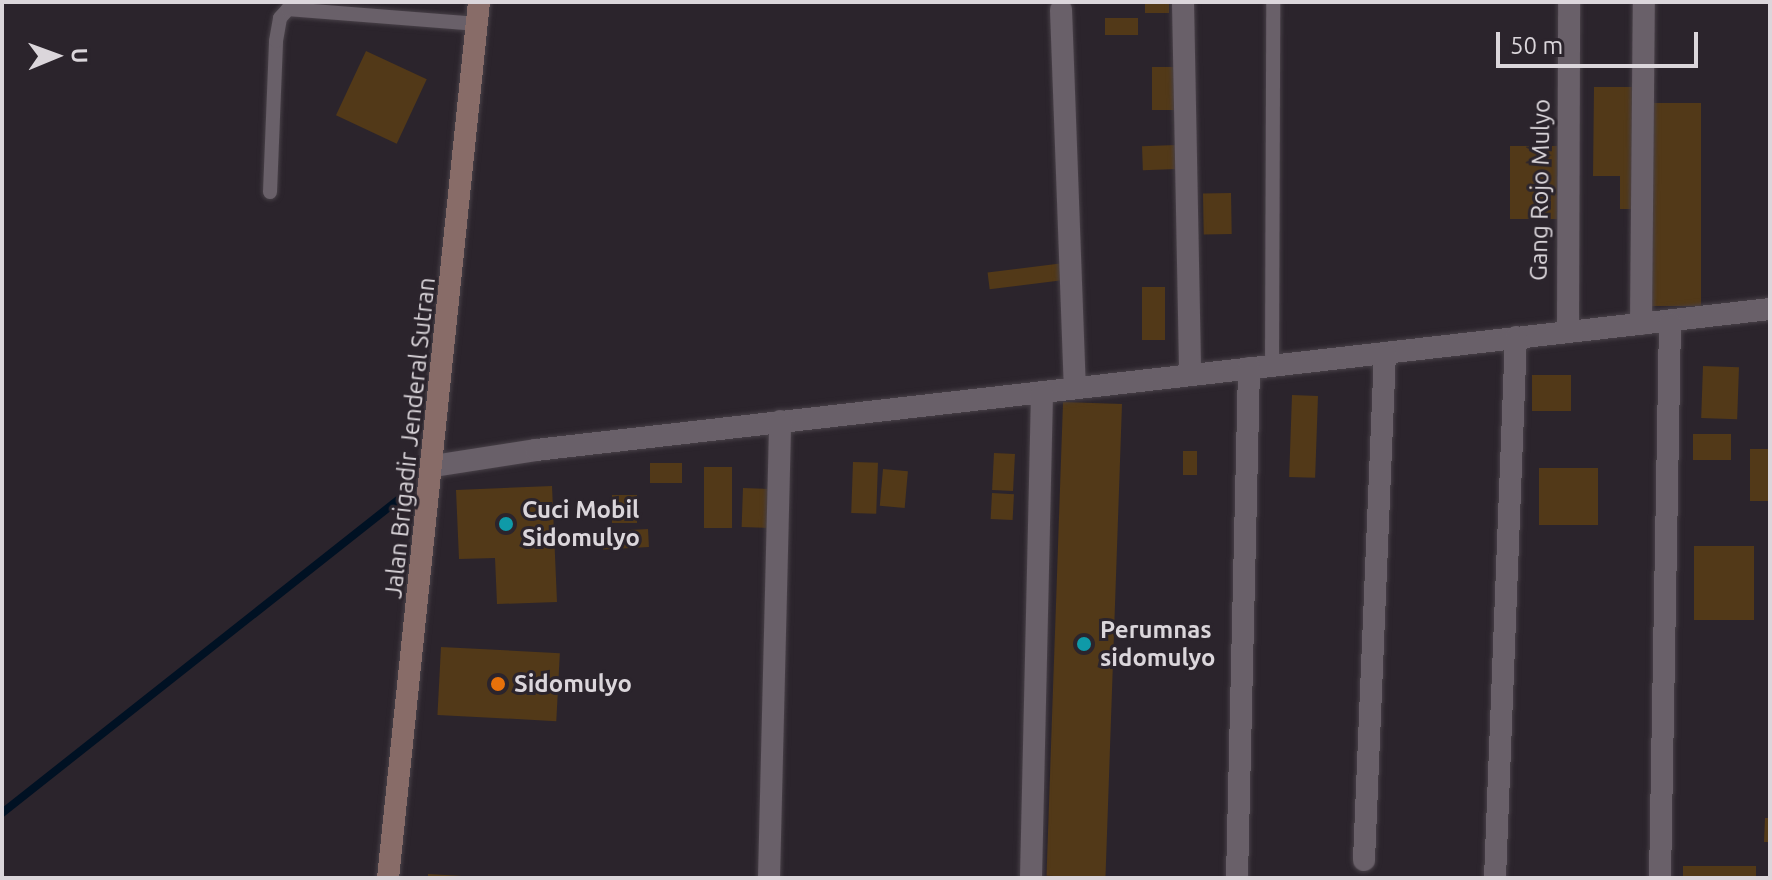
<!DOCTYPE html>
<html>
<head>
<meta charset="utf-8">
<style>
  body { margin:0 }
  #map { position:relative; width:1772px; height:880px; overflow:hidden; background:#2b242c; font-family:Ubuntu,sans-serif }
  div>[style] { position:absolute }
  .stream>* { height:8px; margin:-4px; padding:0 4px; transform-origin:4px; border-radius:4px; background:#001123 }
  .building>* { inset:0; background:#523918; transform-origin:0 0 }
  .roads { filter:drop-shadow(0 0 2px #484148) drop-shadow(0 0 2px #484148) }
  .service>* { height:14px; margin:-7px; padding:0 7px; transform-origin:7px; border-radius:7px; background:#696069 }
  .minor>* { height:22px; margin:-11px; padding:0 11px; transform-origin:11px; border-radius:11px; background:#696069 }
  .secondary>* { height:22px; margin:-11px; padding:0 11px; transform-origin:11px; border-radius:11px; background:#886c68 }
  .dots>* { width:22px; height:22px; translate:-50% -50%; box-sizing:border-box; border:4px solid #2b242c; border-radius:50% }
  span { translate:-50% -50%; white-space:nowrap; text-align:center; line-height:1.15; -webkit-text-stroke:6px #2b242c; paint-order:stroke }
  .street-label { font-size:24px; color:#dbd6db }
  .poi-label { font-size:24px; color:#dbd6db; font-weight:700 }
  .left { translate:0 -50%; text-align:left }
  .frame { position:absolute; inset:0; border:4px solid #dbd6db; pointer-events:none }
  .north { position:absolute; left:16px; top:16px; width:80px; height:80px; -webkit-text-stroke:6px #2b242c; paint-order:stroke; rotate:89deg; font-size:22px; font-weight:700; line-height:32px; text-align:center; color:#dbd6db }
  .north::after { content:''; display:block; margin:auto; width:28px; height:36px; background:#dbd6db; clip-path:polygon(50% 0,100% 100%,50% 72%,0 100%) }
  .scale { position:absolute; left:1496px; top:32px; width:202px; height:36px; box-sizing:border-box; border:4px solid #dbd6db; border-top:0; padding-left:10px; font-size:24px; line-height:28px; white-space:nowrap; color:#dbd6db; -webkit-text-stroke:6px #2b242c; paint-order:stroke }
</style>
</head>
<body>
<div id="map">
  <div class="stream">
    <div style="left:2px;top:813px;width:523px;rotate:-38.32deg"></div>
  </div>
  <div class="building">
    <div style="left:1145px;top:2px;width:24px;height:11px"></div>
    <div style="left:1138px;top:18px;width:17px;height:33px;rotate:90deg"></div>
    <div style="left:366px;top:51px;width:67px;height:71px;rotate:25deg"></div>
    <div style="left:1152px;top:67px;width:24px;height:43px"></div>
    <div style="clip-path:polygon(1594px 87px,1638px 87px,1638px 209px,1620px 209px,1620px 176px,1593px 176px)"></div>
    <div style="left:1651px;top:103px;width:50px;height:203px"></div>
    <div style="left:1176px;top:145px;width:24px;height:34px;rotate:88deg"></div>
    <div style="left:1510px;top:146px;width:47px;height:73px"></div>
    <div style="left:1231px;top:193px;width:41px;height:28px;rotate:89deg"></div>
    <div style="left:1064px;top:263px;width:17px;height:77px;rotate:83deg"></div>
    <div style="left:1142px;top:287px;width:23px;height:53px"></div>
    <div style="left:1703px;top:366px;width:36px;height:52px;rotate:2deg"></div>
    <div style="left:1532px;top:375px;width:39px;height:36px"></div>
    <div style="left:1292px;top:395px;width:26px;height:82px;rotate:2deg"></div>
    <div style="left:1122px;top:404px;width:474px;height:59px;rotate:92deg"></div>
    <div style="left:1693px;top:434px;width:38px;height:26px"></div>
    <div style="left:1750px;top:449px;width:20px;height:52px"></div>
    <div style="left:1183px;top:451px;width:14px;height:24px"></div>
    <div style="left:994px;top:453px;width:21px;height:37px;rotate:3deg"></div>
    <div style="left:853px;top:462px;width:25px;height:51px;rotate:2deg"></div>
    <div style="left:650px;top:463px;width:32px;height:20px"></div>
    <div style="left:732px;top:467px;width:61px;height:28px;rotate:90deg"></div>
    <div style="left:1539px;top:468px;width:59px;height:57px"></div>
    <div style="left:883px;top:469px;width:25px;height:37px;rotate:5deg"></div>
    <div style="clip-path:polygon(552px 486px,557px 602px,497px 604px,495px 558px,459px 559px,456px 490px)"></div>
    <div style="left:743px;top:488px;width:33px;height:39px;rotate:2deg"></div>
    <div style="left:992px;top:493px;width:22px;height:26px;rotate:3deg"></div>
    <div style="left:612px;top:495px;width:25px;height:28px"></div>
    <div style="left:648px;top:529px;width:18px;height:46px;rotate:87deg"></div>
    <div style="left:1694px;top:546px;width:60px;height:74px"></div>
    <div style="left:441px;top:647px;width:119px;height:68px;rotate:3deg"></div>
    <div style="clip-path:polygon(1765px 818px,1770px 818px,1770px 842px,1764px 842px)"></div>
    <div style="left:1683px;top:866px;width:73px;height:12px"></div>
    <div style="clip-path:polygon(428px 874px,462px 876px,462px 878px,428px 878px)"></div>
  </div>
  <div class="roads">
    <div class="service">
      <div style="left:270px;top:192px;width:151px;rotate:-87.7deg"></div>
      <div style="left:276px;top:41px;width:23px;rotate:-80deg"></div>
      <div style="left:280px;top:18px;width:12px;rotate:-48deg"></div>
      <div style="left:288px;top:9px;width:190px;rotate:4.5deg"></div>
      <div style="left:1272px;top:367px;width:365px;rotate:-89.8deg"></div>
    </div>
    <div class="minor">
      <div style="left:1183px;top:2px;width:372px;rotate:88.9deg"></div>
      <div style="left:1061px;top:10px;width:378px;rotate:87.9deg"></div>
      <div style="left:1641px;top:324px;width:322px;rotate:-89.5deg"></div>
      <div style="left:1568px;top:331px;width:329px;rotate:-89.8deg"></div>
      <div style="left:434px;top:466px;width:103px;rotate:-8.9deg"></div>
      <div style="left:536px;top:450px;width:1242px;rotate:-6.52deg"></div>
      <div style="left:1364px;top:860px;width:507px;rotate:-87.63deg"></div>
      <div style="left:769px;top:878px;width:457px;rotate:-88.6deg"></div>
      <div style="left:1031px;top:878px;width:486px;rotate:-88.7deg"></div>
      <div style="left:1237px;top:878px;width:510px;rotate:-88.65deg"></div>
      <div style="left:1495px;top:878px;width:541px;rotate:-87.78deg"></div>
      <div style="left:1660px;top:878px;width:555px;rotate:-88.97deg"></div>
    </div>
    <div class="secondary">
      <div style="left:388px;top:878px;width:881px;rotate:-84.07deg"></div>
    </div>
  </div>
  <div class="dots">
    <div style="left:506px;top:524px;background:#0f9aa8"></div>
    <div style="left:1084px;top:644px;background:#0f9aa8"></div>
    <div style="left:498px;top:684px;background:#e8710a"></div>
  </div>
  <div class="street-label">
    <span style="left:1540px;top:190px;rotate:-89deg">Gang Rojo Mulyo</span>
    <span style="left:410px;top:438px;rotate:-84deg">Jalan Brigadir Jenderal Sutran</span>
  </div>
  <div class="poi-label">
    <span class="left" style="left:522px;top:524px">Cuci Mobil<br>Sidomulyo</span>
    <span class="left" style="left:1100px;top:644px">Perumnas<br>sidomulyo</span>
    <span class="left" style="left:514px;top:684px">Sidomulyo</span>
  </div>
  <div class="frame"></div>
  <div class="north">U</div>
  <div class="scale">50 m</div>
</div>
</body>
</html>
